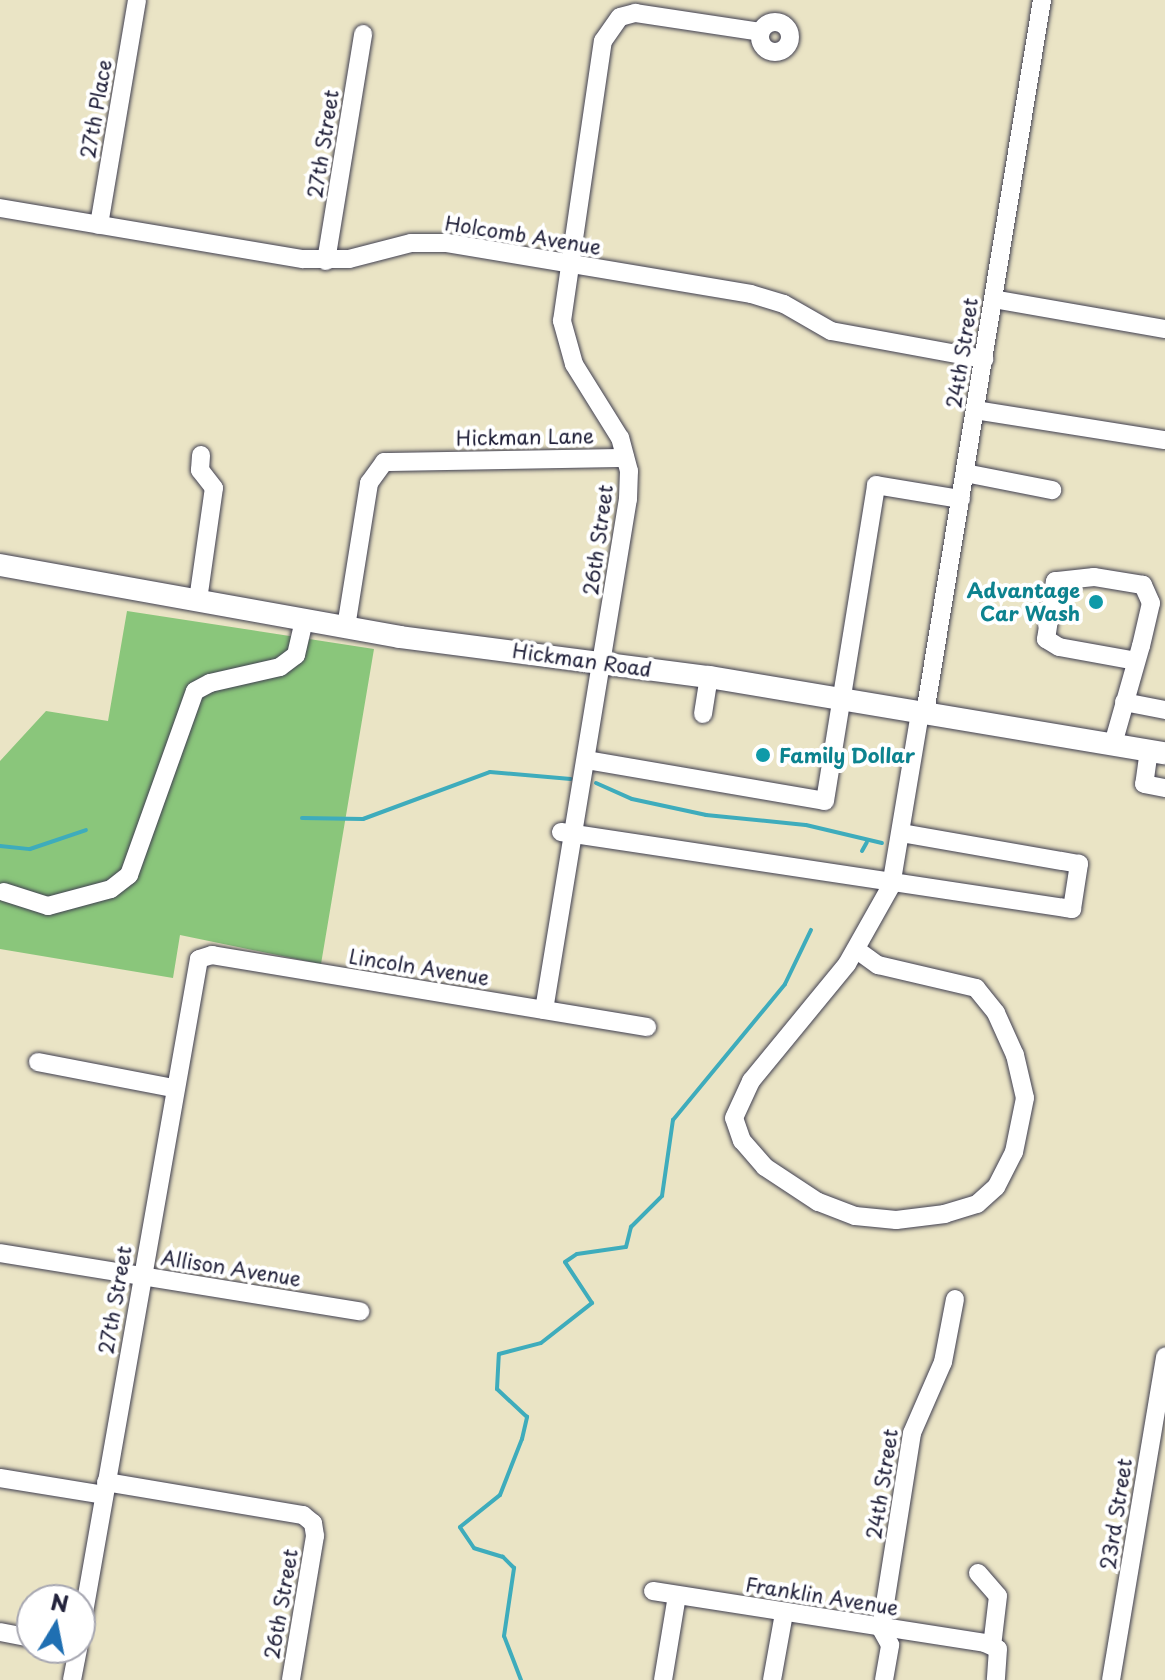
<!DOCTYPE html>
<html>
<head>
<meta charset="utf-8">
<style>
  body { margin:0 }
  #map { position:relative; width:1165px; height:1680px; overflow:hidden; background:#eae4c5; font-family:"Playpen Sans",sans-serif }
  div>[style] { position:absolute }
  .green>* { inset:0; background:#8ac67b }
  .stream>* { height:4px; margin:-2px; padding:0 2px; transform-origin:2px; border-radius:2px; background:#3eacbc }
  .roads { filter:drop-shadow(0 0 2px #403f50) drop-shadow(0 0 2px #403f50) }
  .minor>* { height:18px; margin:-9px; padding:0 9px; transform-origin:9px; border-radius:9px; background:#fff }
  .minor>.ring { margin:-9px; padding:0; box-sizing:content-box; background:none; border:18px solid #fff; border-radius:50% }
  .major>* { height:22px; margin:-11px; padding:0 11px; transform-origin:11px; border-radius:11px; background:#fff }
  .dots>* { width:22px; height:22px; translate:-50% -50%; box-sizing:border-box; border:4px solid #fff; border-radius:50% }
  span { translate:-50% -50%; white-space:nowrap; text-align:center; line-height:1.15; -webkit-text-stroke:8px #fff; paint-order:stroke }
  .street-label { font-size:20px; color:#22223b }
  .culture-label { font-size:20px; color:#0d838f; font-weight:700 }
  .right { translate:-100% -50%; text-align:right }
  .left { translate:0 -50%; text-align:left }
  .north { position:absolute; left:16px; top:1584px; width:80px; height:80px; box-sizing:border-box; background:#fff; border:2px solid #a7a7b1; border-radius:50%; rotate:10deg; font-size:22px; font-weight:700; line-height:32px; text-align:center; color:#22223b }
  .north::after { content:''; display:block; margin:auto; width:28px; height:36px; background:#1f6fb2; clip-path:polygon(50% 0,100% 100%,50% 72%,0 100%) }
</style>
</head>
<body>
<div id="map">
  <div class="green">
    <div style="clip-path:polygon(127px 611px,374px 649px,321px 964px,180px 935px,173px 978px,0 949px,0 761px,46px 711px,108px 721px)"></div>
  </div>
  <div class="stream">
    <div style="left:596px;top:783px;width:39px;rotate:24deg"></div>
    <div style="left:632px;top:799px;width:76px;rotate:12.2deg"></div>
    <div style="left:706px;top:815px;width:100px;rotate:5.7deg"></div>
    <div style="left:806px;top:825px;width:78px;rotate:13.3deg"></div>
    <div style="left:302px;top:818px;width:61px;rotate:0.9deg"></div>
    <div style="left:363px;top:819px;width:135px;rotate:-20.3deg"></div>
    <div style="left:490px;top:772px;width:81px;rotate:4.9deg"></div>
    <div style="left:0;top:846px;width:30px;rotate:6deg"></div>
    <div style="left:30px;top:849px;width:59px;rotate:-18.7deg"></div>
    <div style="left:862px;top:851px;width:10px;rotate:-61deg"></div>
    <div style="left:521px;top:1680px;width:47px;rotate:-111.1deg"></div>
    <div style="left:504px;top:1636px;width:69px;rotate:-81.6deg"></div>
    <div style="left:514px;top:1568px;width:16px;rotate:-135deg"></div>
    <div style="left:503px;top:1557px;width:30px;rotate:-163deg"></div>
    <div style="left:474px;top:1548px;width:25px;rotate:-124deg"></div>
    <div style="left:460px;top:1527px;width:51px;rotate:-38.7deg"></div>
    <div style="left:500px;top:1495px;width:60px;rotate:-68.6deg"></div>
    <div style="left:522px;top:1439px;width:23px;rotate:-77deg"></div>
    <div style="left:527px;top:1417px;width:41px;rotate:-137deg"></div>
    <div style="left:497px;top:1389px;width:35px;rotate:-87deg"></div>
    <div style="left:499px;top:1354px;width:43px;rotate:-14.7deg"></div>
    <div style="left:541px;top:1343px;width:65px;rotate:-38.1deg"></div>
    <div style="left:592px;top:1303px;width:49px;rotate:-123.4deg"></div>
    <div style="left:565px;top:1262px;width:14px;rotate:-34deg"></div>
    <div style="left:577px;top:1254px;width:49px;rotate:-8.1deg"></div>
    <div style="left:626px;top:1247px;width:21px;rotate:-76deg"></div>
    <div style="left:631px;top:1227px;width:44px;rotate:-45deg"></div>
    <div style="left:662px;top:1196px;width:77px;rotate:-81.8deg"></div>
    <div style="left:673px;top:1120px;width:176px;rotate:-50.5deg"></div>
    <div style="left:785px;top:984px;width:60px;rotate:-64.3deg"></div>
  </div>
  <div class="roads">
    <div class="minor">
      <div class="ring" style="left:760px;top:22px;width:12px;height:12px"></div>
      <div style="left:0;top:208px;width:307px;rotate:9.6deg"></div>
      <div style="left:303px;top:259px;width:46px"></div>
      <div style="left:349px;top:259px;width:64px;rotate:-14.5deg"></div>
      <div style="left:411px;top:243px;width:36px"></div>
      <div style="left:447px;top:243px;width:308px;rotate:9.5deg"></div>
      <div style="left:751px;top:294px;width:34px;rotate:17deg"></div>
      <div style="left:784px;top:304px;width:54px;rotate:29.9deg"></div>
      <div style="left:831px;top:331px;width:156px;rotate:10.4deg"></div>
      <div style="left:99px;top:225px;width:228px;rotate:-80.4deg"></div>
      <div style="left:326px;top:261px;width:230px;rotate:-80.7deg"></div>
      <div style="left:993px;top:299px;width:175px;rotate:9.9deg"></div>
      <div style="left:975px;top:410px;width:192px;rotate:9deg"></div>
      <div style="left:965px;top:473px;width:89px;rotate:11.1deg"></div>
      <div style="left:198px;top:600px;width:113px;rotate:-81.9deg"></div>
      <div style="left:214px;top:488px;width:23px;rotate:-128deg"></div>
      <div style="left:200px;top:470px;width:15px;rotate:-86deg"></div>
      <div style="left:346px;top:627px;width:146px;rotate:-80.9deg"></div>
      <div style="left:369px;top:483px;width:26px;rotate:-54deg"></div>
      <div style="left:384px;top:462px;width:241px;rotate:-1deg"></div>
      <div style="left:1124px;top:702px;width:42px;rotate:11deg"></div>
      <div style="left:925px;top:713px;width:723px;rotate:-80.68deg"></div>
      <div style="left:703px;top:714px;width:37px;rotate:-81deg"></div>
      <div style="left:1113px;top:744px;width:102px;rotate:-74.1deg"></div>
      <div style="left:1141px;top:646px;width:44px;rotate:-76.9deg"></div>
      <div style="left:1151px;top:603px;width:20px;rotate:-114deg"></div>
      <div style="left:1143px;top:585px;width:50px;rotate:-170.7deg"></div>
      <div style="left:1094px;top:577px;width:39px;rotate:174deg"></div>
      <div style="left:1055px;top:581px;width:59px;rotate:98.8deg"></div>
      <div style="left:1046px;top:639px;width:15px;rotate:32deg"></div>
      <div style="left:1059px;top:647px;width:78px;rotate:10.3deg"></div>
      <div style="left:1149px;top:750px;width:34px;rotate:98deg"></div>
      <div style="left:1144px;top:784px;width:21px;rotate:11deg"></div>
      <div style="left:586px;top:760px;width:242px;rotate:9.7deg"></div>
      <div style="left:825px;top:801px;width:320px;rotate:-80.8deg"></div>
      <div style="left:876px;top:485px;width:86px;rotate:9.4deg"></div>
      <div style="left:561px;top:832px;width:517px;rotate:8.57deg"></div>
      <div style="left:1072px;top:909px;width:46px;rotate:-81.2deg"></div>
      <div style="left:1079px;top:864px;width:181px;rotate:-170.1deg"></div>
      <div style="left:4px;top:892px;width:46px;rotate:17.7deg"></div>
      <div style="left:48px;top:906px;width:65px;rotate:-15.1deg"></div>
      <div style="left:111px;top:889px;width:23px;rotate:-38deg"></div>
      <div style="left:129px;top:875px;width:195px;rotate:-70.3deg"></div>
      <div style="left:195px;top:691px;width:17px;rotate:-28deg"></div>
      <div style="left:210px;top:683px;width:72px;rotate:-12.9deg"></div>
      <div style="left:280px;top:667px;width:20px;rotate:-37deg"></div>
      <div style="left:296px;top:655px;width:37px;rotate:-77deg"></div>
      <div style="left:857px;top:950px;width:26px;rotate:36deg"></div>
      <div style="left:878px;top:965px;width:101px;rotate:13.2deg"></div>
      <div style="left:976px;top:988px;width:32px;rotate:51deg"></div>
      <div style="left:996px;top:1013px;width:46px;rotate:65.7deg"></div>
      <div style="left:1015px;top:1055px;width:44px;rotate:76.9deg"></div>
      <div style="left:1025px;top:1098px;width:55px;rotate:101.5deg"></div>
      <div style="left:1014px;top:1152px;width:39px;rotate:117deg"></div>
      <div style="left:996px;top:1187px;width:25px;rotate:138deg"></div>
      <div style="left:977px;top:1204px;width:34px;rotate:163deg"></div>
      <div style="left:945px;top:1214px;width:49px;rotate:173deg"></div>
      <div style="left:896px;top:1220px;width:41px;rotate:-174.4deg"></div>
      <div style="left:855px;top:1216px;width:40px;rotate:-159deg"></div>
      <div style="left:818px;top:1202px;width:64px;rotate:-146.6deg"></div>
      <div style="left:765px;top:1167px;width:35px;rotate:-131deg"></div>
      <div style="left:742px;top:1141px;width:24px;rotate:-109deg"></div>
      <div style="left:734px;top:1118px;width:41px;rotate:-65.3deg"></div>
      <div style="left:751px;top:1081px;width:151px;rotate:-50.6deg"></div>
      <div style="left:847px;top:964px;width:90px;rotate:-60.6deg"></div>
      <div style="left:891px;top:886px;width:176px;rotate:-80.5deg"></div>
      <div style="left:544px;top:1010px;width:518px;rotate:-80.67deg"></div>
      <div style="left:628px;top:499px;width:28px;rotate:-88deg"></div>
      <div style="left:629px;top:471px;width:34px;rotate:-105deg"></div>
      <div style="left:620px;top:438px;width:87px;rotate:-121.9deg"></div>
      <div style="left:574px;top:364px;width:45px;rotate:-105.6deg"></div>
      <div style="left:562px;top:321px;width:283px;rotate:-81.7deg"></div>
      <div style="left:603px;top:41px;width:29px;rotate:-55deg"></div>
      <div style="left:620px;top:17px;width:16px;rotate:-15deg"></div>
      <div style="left:635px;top:13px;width:126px;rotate:8.6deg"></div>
      <div style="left:38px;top:1062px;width:137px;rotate:10.9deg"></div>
      <div style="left:0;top:1253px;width:365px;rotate:9.2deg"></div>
      <div style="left:0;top:1478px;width:105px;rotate:9.3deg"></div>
      <div style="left:106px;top:1482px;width:200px;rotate:9.5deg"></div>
      <div style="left:303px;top:1515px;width:13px;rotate:39deg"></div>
      <div style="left:313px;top:1523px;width:13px;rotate:81deg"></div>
      <div style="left:315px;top:1536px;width:146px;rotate:99.5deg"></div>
      <div style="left:978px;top:1573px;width:30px;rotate:49deg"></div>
      <div style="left:998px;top:1596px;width:50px;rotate:96.8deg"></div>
      <div style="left:653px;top:1591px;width:336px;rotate:8.9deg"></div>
      <div style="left:985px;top:1643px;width:14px;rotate:25deg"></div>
      <div style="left:998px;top:1649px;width:31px;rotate:94deg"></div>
      <div style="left:0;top:1632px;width:33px;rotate:11deg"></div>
      <div style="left:80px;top:1635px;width:686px;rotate:-80.02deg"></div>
      <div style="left:199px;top:959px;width:14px;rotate:-17deg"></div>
      <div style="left:212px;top:955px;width:441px;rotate:9.4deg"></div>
      <div style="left:72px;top:1680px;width:33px;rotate:-79deg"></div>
      <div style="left:663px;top:1680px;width:86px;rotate:-80.6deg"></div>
      <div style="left:772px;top:1680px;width:68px;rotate:-79.8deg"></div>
      <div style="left:884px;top:1680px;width:36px;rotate:-80deg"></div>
      <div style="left:890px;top:1645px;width:18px;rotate:-119deg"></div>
      <div style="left:881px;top:1629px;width:198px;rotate:-81deg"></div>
      <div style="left:912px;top:1433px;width:77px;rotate:-66.4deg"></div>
      <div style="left:943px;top:1362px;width:64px;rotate:-79.2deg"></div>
      <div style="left:1111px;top:1680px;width:328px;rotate:-80.5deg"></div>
    </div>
    <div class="major">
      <div style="left:0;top:565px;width:406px;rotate:10.2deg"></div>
      <div style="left:400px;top:637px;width:312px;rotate:7.4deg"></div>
      <div style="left:709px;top:677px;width:462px;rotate:9.5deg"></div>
    </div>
  </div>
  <div class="dots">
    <div style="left:1096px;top:602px;background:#0f9aa8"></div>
    <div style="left:763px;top:755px;background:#0f9aa8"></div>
  </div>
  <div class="street-label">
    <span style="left:96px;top:109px;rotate:-80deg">27th Place</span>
    <span style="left:323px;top:144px;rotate:-81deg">27th Street</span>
    <span style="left:523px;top:235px;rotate:9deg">Holcomb Avenue</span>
    <span style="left:962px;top:353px;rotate:-81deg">24th Street</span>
    <span style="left:525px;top:437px;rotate:-1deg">Hickman Lane</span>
    <span style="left:598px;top:540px;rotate:-82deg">26th Street</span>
    <span style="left:582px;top:660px;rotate:8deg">Hickman Road</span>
    <span style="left:419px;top:967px;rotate:9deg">Lincoln Avenue</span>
    <span style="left:231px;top:1268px;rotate:9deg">Allison Avenue</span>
    <span style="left:115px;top:1300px;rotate:-80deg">27th Street</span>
    <span style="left:882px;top:1484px;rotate:-81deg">24th Street</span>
    <span style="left:1116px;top:1514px;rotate:-81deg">23rd Street</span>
    <span style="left:822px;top:1596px;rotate:9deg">Franklin Avenue</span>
    <span style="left:281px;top:1604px;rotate:-80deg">26th Street</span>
  </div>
  <div class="culture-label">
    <span class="right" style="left:1080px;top:602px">Advantage<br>Car Wash</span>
    <span class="left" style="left:779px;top:755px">Family Dollar</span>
  </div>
  <div class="north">N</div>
</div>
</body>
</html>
